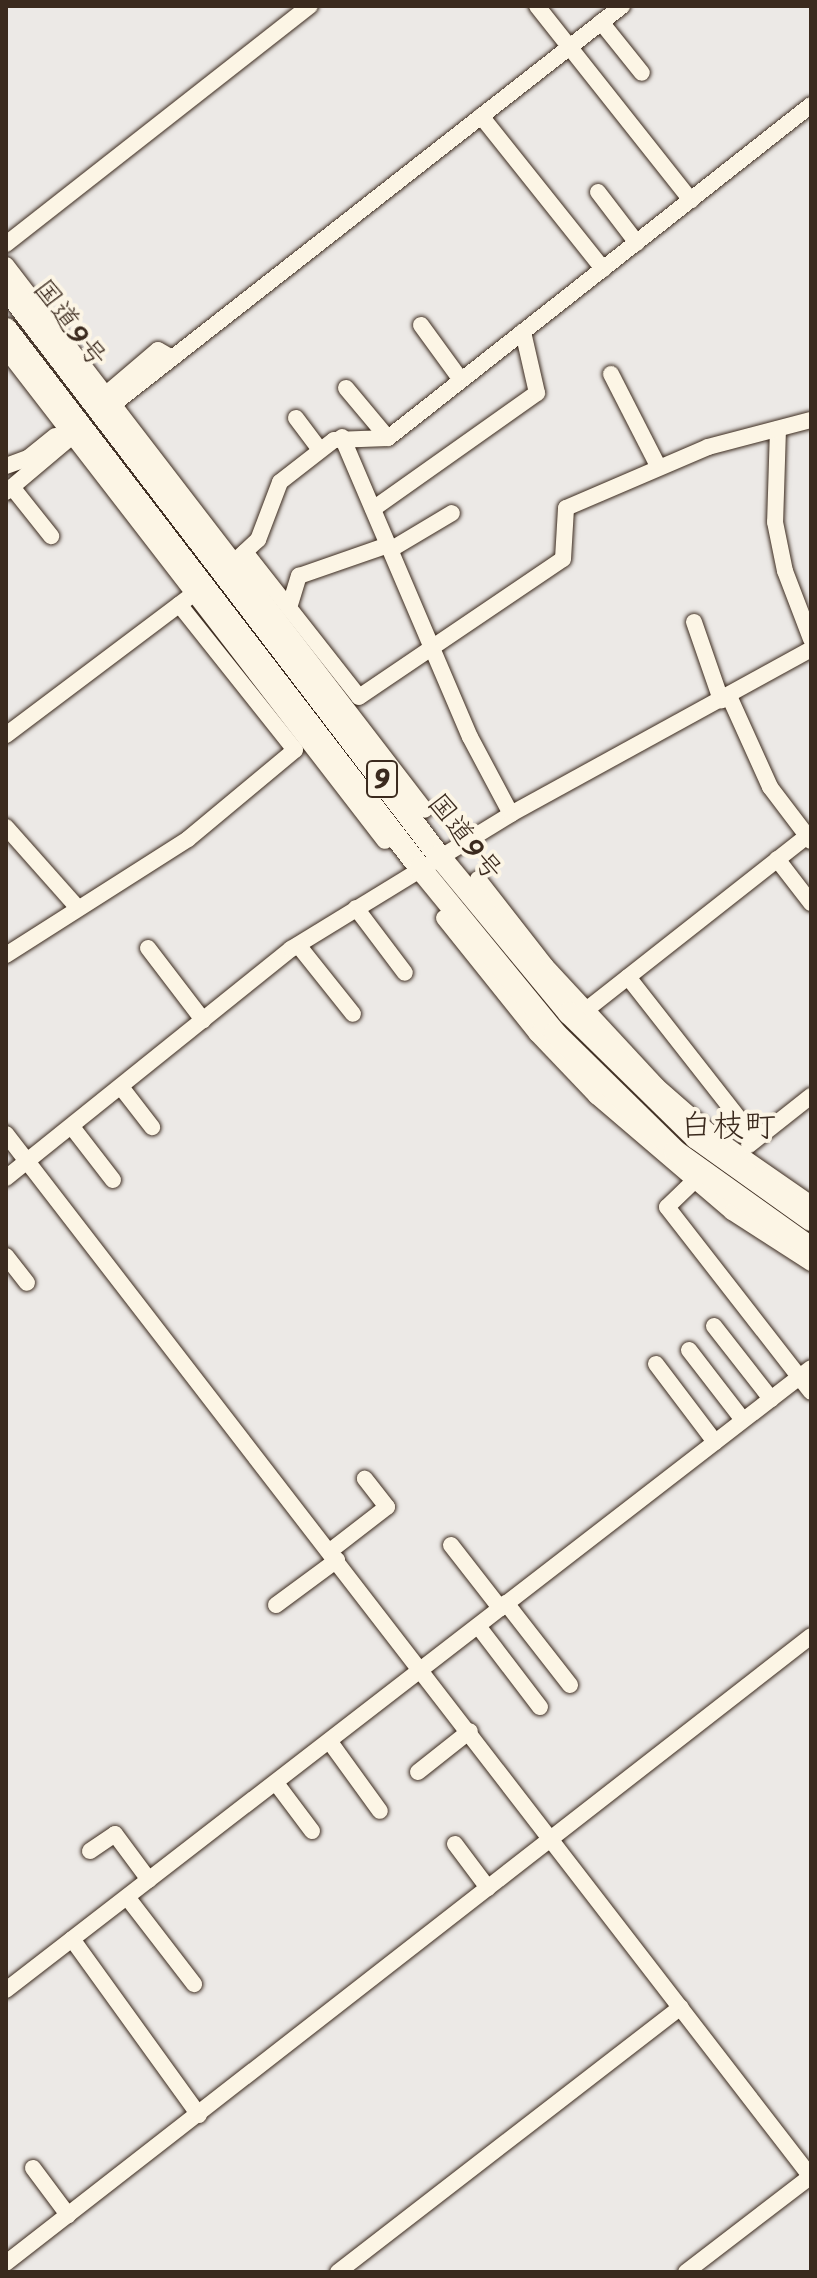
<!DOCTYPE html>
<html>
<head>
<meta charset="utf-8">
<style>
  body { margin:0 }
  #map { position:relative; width:817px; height:2278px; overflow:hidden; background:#ece9e6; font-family:Sriracha,"Klee One",sans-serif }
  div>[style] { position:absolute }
  .roads { filter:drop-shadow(0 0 2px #3b2a1e) drop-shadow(0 0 2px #3b2a1e) }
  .minor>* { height:16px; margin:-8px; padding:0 8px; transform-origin:8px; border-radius:8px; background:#fcf5e5 }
  .highway>* { height:22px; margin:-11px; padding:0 11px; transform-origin:11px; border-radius:11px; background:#fcf5e5 }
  span { translate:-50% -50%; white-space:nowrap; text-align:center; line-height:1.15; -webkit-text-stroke:8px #fcf5e5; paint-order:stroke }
  .shield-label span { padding:2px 6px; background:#fcf5e5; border:2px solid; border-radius:6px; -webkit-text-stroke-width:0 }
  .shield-label { font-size:26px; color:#3b2a1e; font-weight:700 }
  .street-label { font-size:28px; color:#3b2a1e }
  .quarter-label { font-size:32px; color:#3b2a1e }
  .frame { position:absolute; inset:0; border:8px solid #3b2a1e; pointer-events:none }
</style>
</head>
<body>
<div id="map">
  <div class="roads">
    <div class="minor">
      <div style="left:537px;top:6px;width:248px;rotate:51.6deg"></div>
      <div style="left:601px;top:22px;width:65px;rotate:51.2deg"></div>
      <div style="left:481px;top:116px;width:196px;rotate:51.4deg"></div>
      <div style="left:598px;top:192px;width:64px;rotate:52.6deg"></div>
      <div style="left:6px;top:244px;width:386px;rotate:-38.1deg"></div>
      <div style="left:6px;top:265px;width:687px;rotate:52.45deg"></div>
      <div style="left:421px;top:325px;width:68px;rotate:54deg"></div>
      <div style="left:6px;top:350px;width:620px;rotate:52.34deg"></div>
      <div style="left:611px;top:374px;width:103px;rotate:62.9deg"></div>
      <div style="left:346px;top:388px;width:65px;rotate:50deg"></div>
      <div style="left:112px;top:389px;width:60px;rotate:-40.3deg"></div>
      <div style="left:158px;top:350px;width:16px;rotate:30deg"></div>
      <div style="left:111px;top:406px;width:649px;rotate:-38.05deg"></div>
      <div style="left:296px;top:418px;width:40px;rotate:53deg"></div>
      <div style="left:778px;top:429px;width:93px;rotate:91.8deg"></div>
      <div style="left:775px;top:522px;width:50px;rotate:78.5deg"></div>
      <div style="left:785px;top:571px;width:73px;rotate:69.1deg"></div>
      <div style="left:342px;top:437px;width:326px;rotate:66.9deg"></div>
      <div style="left:470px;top:737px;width:87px;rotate:62deg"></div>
      <div style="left:6px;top:466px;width:23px;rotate:-20deg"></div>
      <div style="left:28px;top:458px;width:35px;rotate:-39deg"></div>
      <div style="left:12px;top:487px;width:63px;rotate:51.5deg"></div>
      <div style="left:6px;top:492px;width:85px;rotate:-40.2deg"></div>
      <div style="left:373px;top:509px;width:201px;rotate:-35.3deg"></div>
      <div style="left:537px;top:393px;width:63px;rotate:-102.9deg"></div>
      <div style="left:390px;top:550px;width:72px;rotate:-30.8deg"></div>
      <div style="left:245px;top:552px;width:184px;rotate:51.8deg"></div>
      <div style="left:359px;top:697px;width:246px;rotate:-34.1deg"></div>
      <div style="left:563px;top:559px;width:51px;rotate:-86.6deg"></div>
      <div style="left:566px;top:508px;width:155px;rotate:-23.2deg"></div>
      <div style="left:708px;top:447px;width:106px;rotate:-14.7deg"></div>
      <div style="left:234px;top:562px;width:33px;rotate:-43deg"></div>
      <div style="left:258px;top:540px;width:62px;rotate:-69.2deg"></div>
      <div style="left:280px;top:482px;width:68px;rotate:-37.9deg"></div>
      <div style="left:334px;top:440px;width:54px;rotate:-2.1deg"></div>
      <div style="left:388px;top:438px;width:538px;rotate:-38.21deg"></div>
      <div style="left:289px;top:608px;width:34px;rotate:-73deg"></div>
      <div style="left:299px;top:576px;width:94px;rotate:-19.2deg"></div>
      <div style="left:694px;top:622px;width:83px;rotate:70.9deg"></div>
      <div style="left:729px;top:696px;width:100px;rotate:65.7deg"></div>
      <div style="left:770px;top:787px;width:68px;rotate:52.8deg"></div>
      <div style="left:6px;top:735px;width:228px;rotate:-37deg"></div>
      <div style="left:6px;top:827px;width:108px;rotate:48.4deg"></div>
      <div style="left:777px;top:859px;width:56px;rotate:52.3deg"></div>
      <div style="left:478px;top:879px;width:110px;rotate:52deg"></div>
      <div style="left:546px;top:966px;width:163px;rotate:47.2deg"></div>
      <div style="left:657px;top:1086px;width:82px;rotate:41.1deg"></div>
      <div style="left:719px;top:1140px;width:112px;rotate:34.8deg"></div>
      <div style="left:356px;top:908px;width:81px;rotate:53deg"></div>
      <div style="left:444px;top:918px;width:149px;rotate:51.3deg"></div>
      <div style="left:537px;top:1034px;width:86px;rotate:46.4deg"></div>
      <div style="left:596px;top:1096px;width:179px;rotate:40.5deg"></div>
      <div style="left:732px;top:1212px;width:94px;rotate:32.8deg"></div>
      <div style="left:298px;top:945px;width:88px;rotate:51.4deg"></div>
      <div style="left:148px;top:948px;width:91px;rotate:52.6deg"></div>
      <div style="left:6px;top:955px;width:216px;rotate:-32.5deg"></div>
      <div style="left:188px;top:839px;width:139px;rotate:-39.8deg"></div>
      <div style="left:295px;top:750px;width:186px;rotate:-128.5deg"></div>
      <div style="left:628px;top:977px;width:206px;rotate:51.9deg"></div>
      <div style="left:586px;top:1010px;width:281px;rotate:-38.2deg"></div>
      <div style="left:121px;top:1087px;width:51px;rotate:52.2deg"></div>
      <div style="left:72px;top:1127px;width:67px;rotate:52.3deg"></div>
      <div style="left:6px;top:1134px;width:1318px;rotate:52.34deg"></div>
      <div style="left:749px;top:1145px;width:79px;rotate:-38.3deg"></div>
      <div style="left:6px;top:1178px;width:366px;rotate:-38.8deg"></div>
      <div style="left:291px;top:949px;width:258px;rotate:-31.5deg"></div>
      <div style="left:511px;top:814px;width:342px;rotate:-28.8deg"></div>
      <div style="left:693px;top:1182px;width:36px;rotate:136deg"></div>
      <div style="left:667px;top:1207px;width:234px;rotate:52.1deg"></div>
      <div style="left:6px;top:1256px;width:34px;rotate:52deg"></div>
      <div style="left:714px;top:1326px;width:93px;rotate:52deg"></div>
      <div style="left:689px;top:1350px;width:88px;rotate:52.4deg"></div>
      <div style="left:656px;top:1364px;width:98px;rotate:52.9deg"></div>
      <div style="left:451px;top:1545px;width:80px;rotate:52.1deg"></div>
      <div style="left:330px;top:1551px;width:72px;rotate:-37.7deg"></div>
      <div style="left:387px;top:1507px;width:36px;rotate:-128deg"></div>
      <div style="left:506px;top:1603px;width:104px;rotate:52deg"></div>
      <div style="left:276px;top:1605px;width:76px;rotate:-36.4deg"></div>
      <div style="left:478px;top:1626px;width:102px;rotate:52.6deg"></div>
      <div style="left:330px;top:1742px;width:85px;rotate:54.1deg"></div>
      <div style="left:418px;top:1772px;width:66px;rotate:-38.3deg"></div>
      <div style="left:276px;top:1783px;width:60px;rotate:53.1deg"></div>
      <div style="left:455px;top:1844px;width:55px;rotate:53.1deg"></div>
      <div style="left:90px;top:1851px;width:30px;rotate:-34deg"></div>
      <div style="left:115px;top:1834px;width:57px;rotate:53.5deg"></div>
      <div style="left:127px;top:1897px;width:110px;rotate:52.4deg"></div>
      <div style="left:72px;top:1939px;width:217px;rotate:54.2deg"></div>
      <div style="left:6px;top:1990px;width:1017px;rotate:-37.69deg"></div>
      <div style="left:33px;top:2168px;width:59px;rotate:53.3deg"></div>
      <div style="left:6px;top:2263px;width:1020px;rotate:-37.91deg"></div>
      <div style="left:338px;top:2272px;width:433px;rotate:-37.7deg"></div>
      <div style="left:686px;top:2272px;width:158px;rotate:-37.5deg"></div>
    </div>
    <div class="highway">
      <div style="left:6px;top:288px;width:714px;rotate:52.68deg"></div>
      <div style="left:439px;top:856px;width:204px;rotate:50.4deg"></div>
      <div style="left:569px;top:1013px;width:178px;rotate:44.5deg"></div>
      <div style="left:696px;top:1138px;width:141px;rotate:35.5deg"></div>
      <div style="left:6px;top:329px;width:680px;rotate:52.47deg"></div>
      <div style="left:420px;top:868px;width:213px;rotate:50.7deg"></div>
      <div style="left:555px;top:1033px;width:168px;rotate:44.5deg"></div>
      <div style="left:675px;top:1151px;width:167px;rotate:35.5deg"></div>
    </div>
  </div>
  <div class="shield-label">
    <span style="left:382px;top:779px">9</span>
  </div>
  <div class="street-label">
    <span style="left:70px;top:323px;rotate:53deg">国道9号</span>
    <span style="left:465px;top:837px;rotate:52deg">国道9号</span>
  </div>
  <div class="quarter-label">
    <span style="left:728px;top:1126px">白枝町</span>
  </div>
  <div class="frame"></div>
</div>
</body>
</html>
